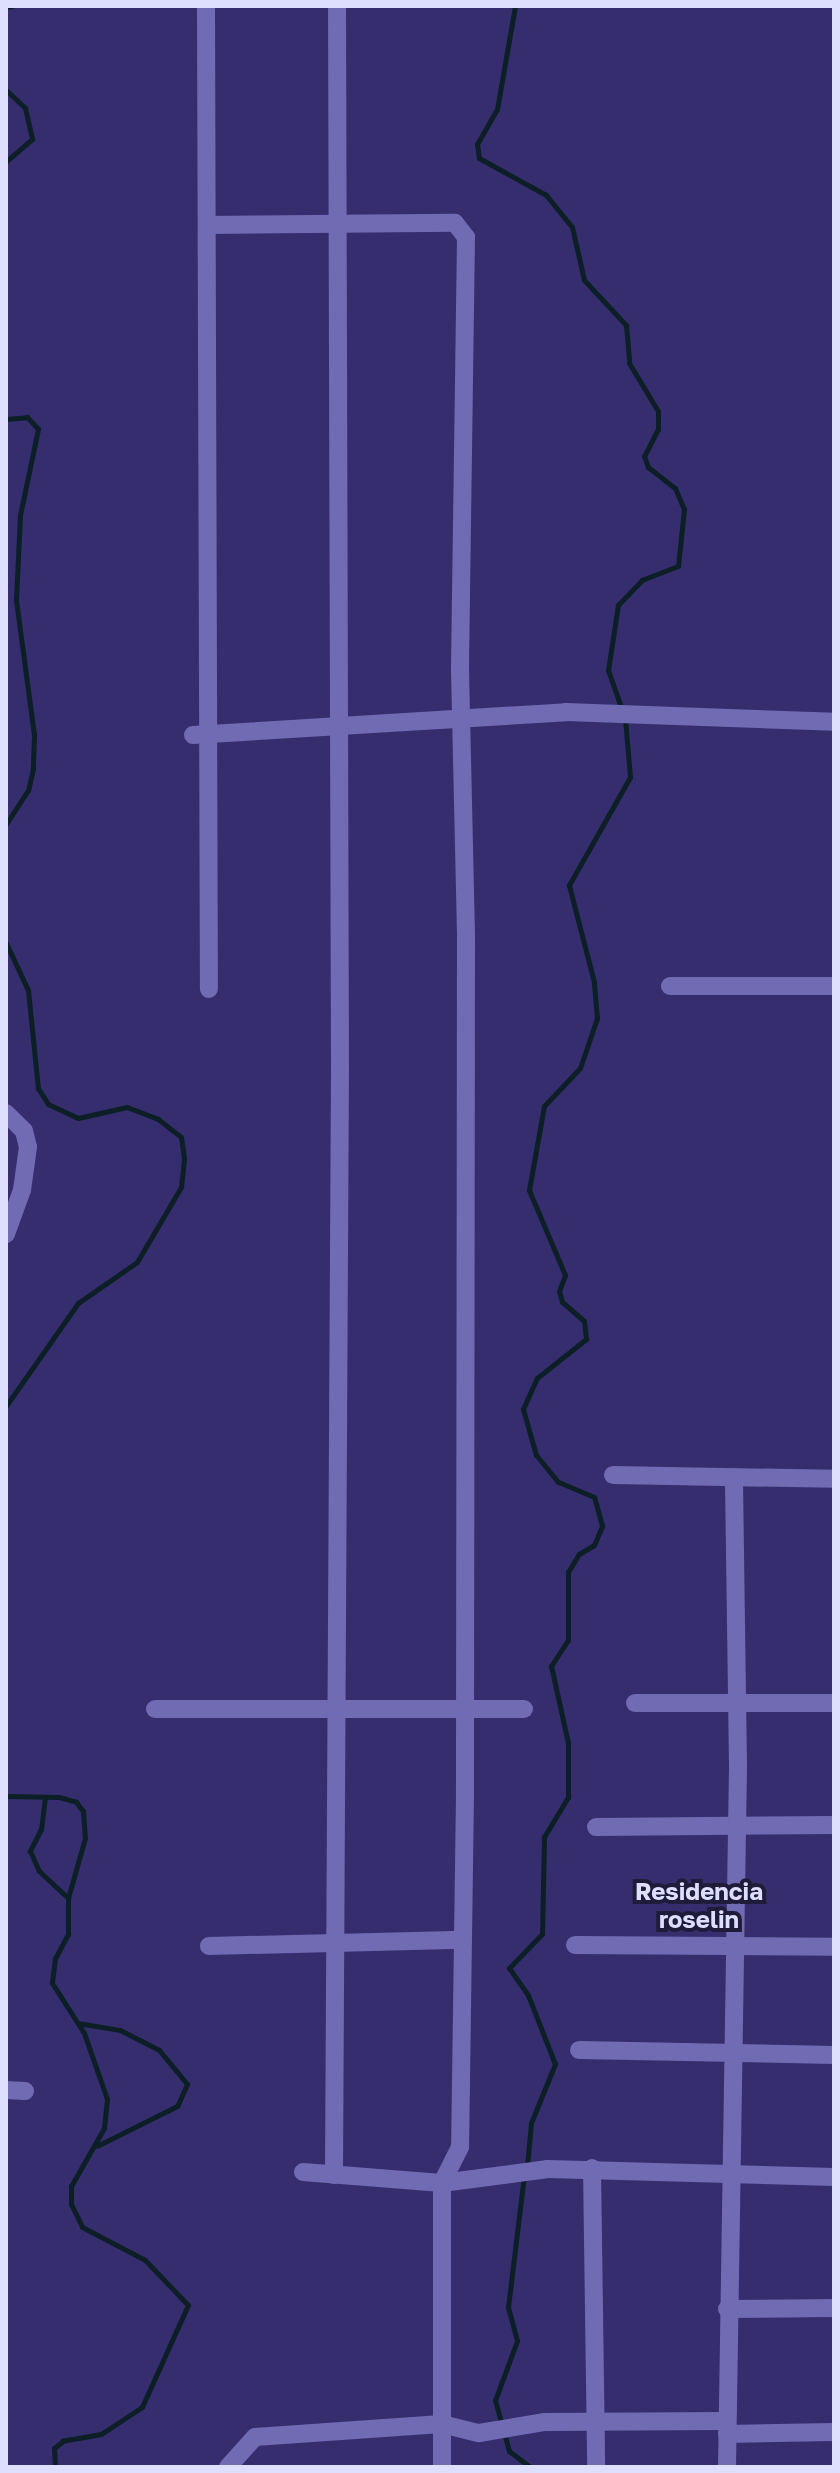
<!DOCTYPE html>
<html>
<head>
<meta charset="utf-8">
<style>
  body { margin:0 }
  #map { position:relative; width:840px; height:2473px; overflow:hidden; background:#362d6f; font-family:"Golos Text",sans-serif }
  div>[style] { position:absolute }
  .stream>* { height:5px; margin:-2.5px; padding:0 2.5px; transform-origin:2.5px; border-radius:2.5px; background:#0c1f26 }
  .street>* { height:18px; margin:-9px; padding:0 9px; transform-origin:9px; border-radius:9px; background:#706bb3 }
  span { translate:-50% -50%; white-space:nowrap; text-align:center; line-height:1.15; -webkit-text-stroke:8px #1f1c39; paint-order:stroke }
  .neighbourhood-label { font-size:24px; color:#dedefe; font-weight:700 }
  .frame { position:absolute; inset:0; border:8px solid #dedefe; pointer-events:none }
</style>
</head>
<body>
<div id="map">
  <div class="stream">
    <div style="left:515px;top:6px;width:105px;rotate:99.9deg"></div>
    <div style="left:497px;top:109px;width:40px;rotate:119.7deg"></div>
    <div style="left:477px;top:144px;width:14px;rotate:82deg"></div>
    <div style="left:479px;top:158px;width:77px;rotate:28.9deg"></div>
    <div style="left:546px;top:195px;width:41px;rotate:50.9deg"></div>
    <div style="left:572px;top:227px;width:54px;rotate:77.2deg"></div>
    <div style="left:584px;top:280px;width:62px;rotate:47deg"></div>
    <div style="left:626px;top:325px;width:38px;rotate:85deg"></div>
    <div style="left:629px;top:363px;width:56px;rotate:58.9deg"></div>
    <div style="left:658px;top:411px;width:18px;rotate:90deg"></div>
    <div style="left:658px;top:429px;width:30px;rotate:117deg"></div>
    <div style="left:644px;top:456px;width:12px;rotate:70deg"></div>
    <div style="left:648px;top:467px;width:34px;rotate:38deg"></div>
    <div style="left:675px;top:488px;width:23px;rotate:67deg"></div>
    <div style="left:684px;top:509px;width:57px;rotate:96deg"></div>
    <div style="left:678px;top:566px;width:39px;rotate:159deg"></div>
    <div style="left:642px;top:580px;width:35px;rotate:134deg"></div>
    <div style="left:618px;top:605px;width:66px;rotate:98.7deg"></div>
    <div style="left:608px;top:670px;width:42px;rotate:70.7deg"></div>
    <div style="left:6px;top:7px;width:6px;rotate:-9deg"></div>
    <div style="left:6px;top:90px;width:26px;rotate:43deg"></div>
    <div style="left:25px;top:108px;width:32px;rotate:77deg"></div>
    <div style="left:32px;top:139px;width:35px;rotate:139deg"></div>
    <div style="left:6px;top:419px;width:21px;rotate:-5deg"></div>
    <div style="left:27px;top:417px;width:16px;rotate:47deg"></div>
    <div style="left:38px;top:429px;width:88px;rotate:101.8deg"></div>
    <div style="left:20px;top:515px;width:85px;rotate:92.7deg"></div>
    <div style="left:16px;top:600px;width:136px;rotate:82.4deg"></div>
    <div style="left:34px;top:735px;width:34px;rotate:92deg"></div>
    <div style="left:33px;top:769px;width:22px;rotate:103deg"></div>
    <div style="left:28px;top:790px;width:40px;rotate:122.9deg"></div>
    <div style="left:6px;top:943px;width:52px;rotate:64.9deg"></div>
    <div style="left:28px;top:990px;width:99px;rotate:84.2deg"></div>
    <div style="left:38px;top:1088px;width:19px;rotate:58deg"></div>
    <div style="left:48px;top:1104px;width:33px;rotate:25deg"></div>
    <div style="left:78px;top:1118px;width:50px;rotate:-12.7deg"></div>
    <div style="left:127px;top:1107px;width:33px;rotate:21deg"></div>
    <div style="left:158px;top:1119px;width:29px;rotate:38deg"></div>
    <div style="left:181px;top:1137px;width:22px;rotate:82deg"></div>
    <div style="left:184px;top:1159px;width:28px;rotate:96deg"></div>
    <div style="left:181px;top:1187px;width:87px;rotate:120.4deg"></div>
    <div style="left:137px;top:1262px;width:72px;rotate:145.2deg"></div>
    <div style="left:78px;top:1303px;width:126px;rotate:125deg"></div>
    <div style="left:6px;top:1796px;width:53px;rotate:1.1deg"></div>
    <div style="left:59px;top:1797px;width:18px;rotate:16deg"></div>
    <div style="left:76px;top:1802px;width:11px;rotate:52deg"></div>
    <div style="left:83px;top:1811px;width:27px;rotate:86deg"></div>
    <div style="left:85px;top:1838px;width:62px;rotate:105.8deg"></div>
    <div style="left:68px;top:1898px;width:36px;rotate:90deg"></div>
    <div style="left:68px;top:1934px;width:27px;rotate:118deg"></div>
    <div style="left:55px;top:1958px;width:25px;rotate:97deg"></div>
    <div style="left:52px;top:1983px;width:59px;rotate:57.4deg"></div>
    <div style="left:84px;top:2033px;width:70px;rotate:70.8deg"></div>
    <div style="left:107px;top:2099px;width:29px;rotate:96deg"></div>
    <div style="left:104px;top:2128px;width:67px;rotate:119.6deg"></div>
    <div style="left:71px;top:2186px;width:18px;rotate:90deg"></div>
    <div style="left:71px;top:2204px;width:25px;rotate:64deg"></div>
    <div style="left:82px;top:2227px;width:71px;rotate:27.6deg"></div>
    <div style="left:145px;top:2260px;width:62px;rotate:46.3deg"></div>
    <div style="left:188px;top:2305px;width:112px;rotate:114.3deg"></div>
    <div style="left:142px;top:2407px;width:49px;rotate:146.6deg"></div>
    <div style="left:101px;top:2434px;width:39px;rotate:170deg"></div>
    <div style="left:63px;top:2441px;width:11px;rotate:142deg"></div>
    <div style="left:54px;top:2448px;width:19px;rotate:87deg"></div>
    <div style="left:45px;top:1797px;width:32px;rotate:97deg"></div>
    <div style="left:41px;top:1829px;width:25px;rotate:117deg"></div>
    <div style="left:30px;top:1851px;width:22px;rotate:66deg"></div>
    <div style="left:39px;top:1871px;width:40px;rotate:43deg"></div>
    <div style="left:78px;top:2023px;width:43px;rotate:9.5deg"></div>
    <div style="left:120px;top:2030px;width:44px;rotate:27.1deg"></div>
    <div style="left:159px;top:2050px;width:44px;rotate:50.5deg"></div>
    <div style="left:187px;top:2084px;width:24px;rotate:114deg"></div>
    <div style="left:177px;top:2106px;width:89px;rotate:153.4deg"></div>
    <div style="left:527px;top:2166px;width:43px;rotate:-84.7deg"></div>
    <div style="left:531px;top:2123px;width:64px;rotate:-67.9deg"></div>
    <div style="left:555px;top:2064px;width:74px;rotate:-111.4deg"></div>
    <div style="left:528px;top:1995px;width:33px;rotate:-125deg"></div>
    <div style="left:509px;top:1968px;width:47px;rotate:-45.9deg"></div>
    <div style="left:542px;top:1934px;width:97px;rotate:-88.8deg"></div>
    <div style="left:544px;top:1837px;width:47px;rotate:-59deg"></div>
    <div style="left:568px;top:1797px;width:54px;rotate:-90deg"></div>
    <div style="left:568px;top:1743px;width:79px;rotate:-102.4deg"></div>
    <div style="left:551px;top:1666px;width:31px;rotate:-57deg"></div>
    <div style="left:568px;top:1640px;width:68px;rotate:-90deg"></div>
    <div style="left:568px;top:1572px;width:21px;rotate:-59deg"></div>
    <div style="left:579px;top:1554px;width:17px;rotate:-31deg"></div>
    <div style="left:594px;top:1545px;width:21px;rotate:-67deg"></div>
    <div style="left:602px;top:1526px;width:30px;rotate:-105deg"></div>
    <div style="left:594px;top:1497px;width:39px;rotate:-157deg"></div>
    <div style="left:558px;top:1482px;width:35px;rotate:-129deg"></div>
    <div style="left:536px;top:1455px;width:48px;rotate:-105.8deg"></div>
    <div style="left:523px;top:1409px;width:34px;rotate:-66deg"></div>
    <div style="left:537px;top:1378px;width:63px;rotate:-38.5deg"></div>
    <div style="left:586px;top:1339px;width:18px;rotate:-96deg"></div>
    <div style="left:584px;top:1321px;width:29px;rotate:-139deg"></div>
    <div style="left:562px;top:1302px;width:11px;rotate:-105deg"></div>
    <div style="left:559px;top:1291px;width:17px;rotate:-69deg"></div>
    <div style="left:565px;top:1275px;width:92px;rotate:-113deg"></div>
    <div style="left:529px;top:1190px;width:85px;rotate:-79.9deg"></div>
    <div style="left:544px;top:1106px;width:52px;rotate:-46.5deg"></div>
    <div style="left:580px;top:1068px;width:53px;rotate:-71.2deg"></div>
    <div style="left:597px;top:1018px;width:36px;rotate:-95deg"></div>
    <div style="left:594px;top:982px;width:100px;rotate:-104.5deg"></div>
    <div style="left:569px;top:885px;width:124px;rotate:-60.5deg"></div>
    <div style="left:630px;top:777px;width:58px;rotate:-94.9deg"></div>
    <div style="left:524px;top:2175px;width:133px;rotate:96.9deg"></div>
    <div style="left:508px;top:2307px;width:35px;rotate:75deg"></div>
    <div style="left:517px;top:2341px;width:63px;rotate:110.4deg"></div>
    <div style="left:495px;top:2400px;width:53px;rotate:74.6deg"></div>
    <div style="left:509px;top:2451px;width:26px;rotate:37deg"></div>
  </div>
  <div class="street">
    <div style="left:206px;top:6px;width:983px;rotate:89.83deg"></div>
    <div style="left:207px;top:225px;width:248px;rotate:-0.5deg"></div>
    <div style="left:455px;top:223px;width:18px;rotate:52deg"></div>
    <div style="left:466px;top:237px;width:433px;rotate:90.8deg"></div>
    <div style="left:460px;top:670px;width:265px;rotate:88.7deg"></div>
    <div style="left:466px;top:935px;width:860px;rotate:90.07deg"></div>
    <div style="left:465px;top:1795px;width:352px;rotate:90.8deg"></div>
    <div style="left:460px;top:2147px;width:40px;rotate:116.6deg"></div>
    <div style="left:442px;top:2183px;width:284px;rotate:90deg"></div>
    <div style="left:193px;top:735px;width:374px;rotate:-3.5deg"></div>
    <div style="left:566px;top:712px;width:268px;rotate:2.1deg"></div>
    <div style="left:670px;top:986px;width:164px"></div>
    <div style="left:6px;top:1113px;width:25px;rotate:45deg"></div>
    <div style="left:24px;top:1131px;width:16px;rotate:76deg"></div>
    <div style="left:28px;top:1147px;width:43px;rotate:97.9deg"></div>
    <div style="left:22px;top:1190px;width:47px;rotate:110deg"></div>
    <div style="left:613px;top:1475px;width:221px;rotate:1deg"></div>
    <div style="left:635px;top:1703px;width:199px"></div>
    <div style="left:155px;top:1709px;width:369px"></div>
    <div style="left:596px;top:1827px;width:238px;rotate:-0.5deg"></div>
    <div style="left:575px;top:1945px;width:259px;rotate:0.4deg"></div>
    <div style="left:209px;top:1946px;width:254px;rotate:-1.4deg"></div>
    <div style="left:579px;top:2050px;width:255px;rotate:1.1deg"></div>
    <div style="left:6px;top:2090px;width:19px;rotate:3deg"></div>
    <div style="left:592px;top:2168px;width:299px;rotate:89.2deg"></div>
    <div style="left:303px;top:2172px;width:139px;rotate:4.5deg"></div>
    <div style="left:442px;top:2183px;width:107px;rotate:-7.5deg"></div>
    <div style="left:548px;top:2169px;width:286px;rotate:1.6deg"></div>
    <div style="left:334px;top:2175px;width:1102px;rotate:-89.69deg"></div>
    <div style="left:340px;top:1073px;width:1067px;rotate:-90.16deg"></div>
    <div style="left:727px;top:2309px;width:107px;rotate:-0.5deg"></div>
    <div style="left:727px;top:2434px;width:107px;rotate:-1.1deg"></div>
    <div style="left:228px;top:2467px;width:40px;rotate:-48deg"></div>
    <div style="left:255px;top:2437px;width:187px;rotate:-4deg"></div>
    <div style="left:442px;top:2424px;width:38px;rotate:14deg"></div>
    <div style="left:479px;top:2433px;width:67px;rotate:-9.5deg"></div>
    <div style="left:545px;top:2422px;width:181px;rotate:-0.3deg"></div>
    <div style="left:727px;top:2467px;width:700px;rotate:-89.1deg"></div>
    <div style="left:738px;top:1767px;width:290px;rotate:-90.8deg"></div>
  </div>
  <div class="neighbourhood-label">
    <span style="left:699px;top:1905px">Residencia<br>roselin</span>
  </div>
  <div class="frame"></div>
</div>
</body>
</html>
